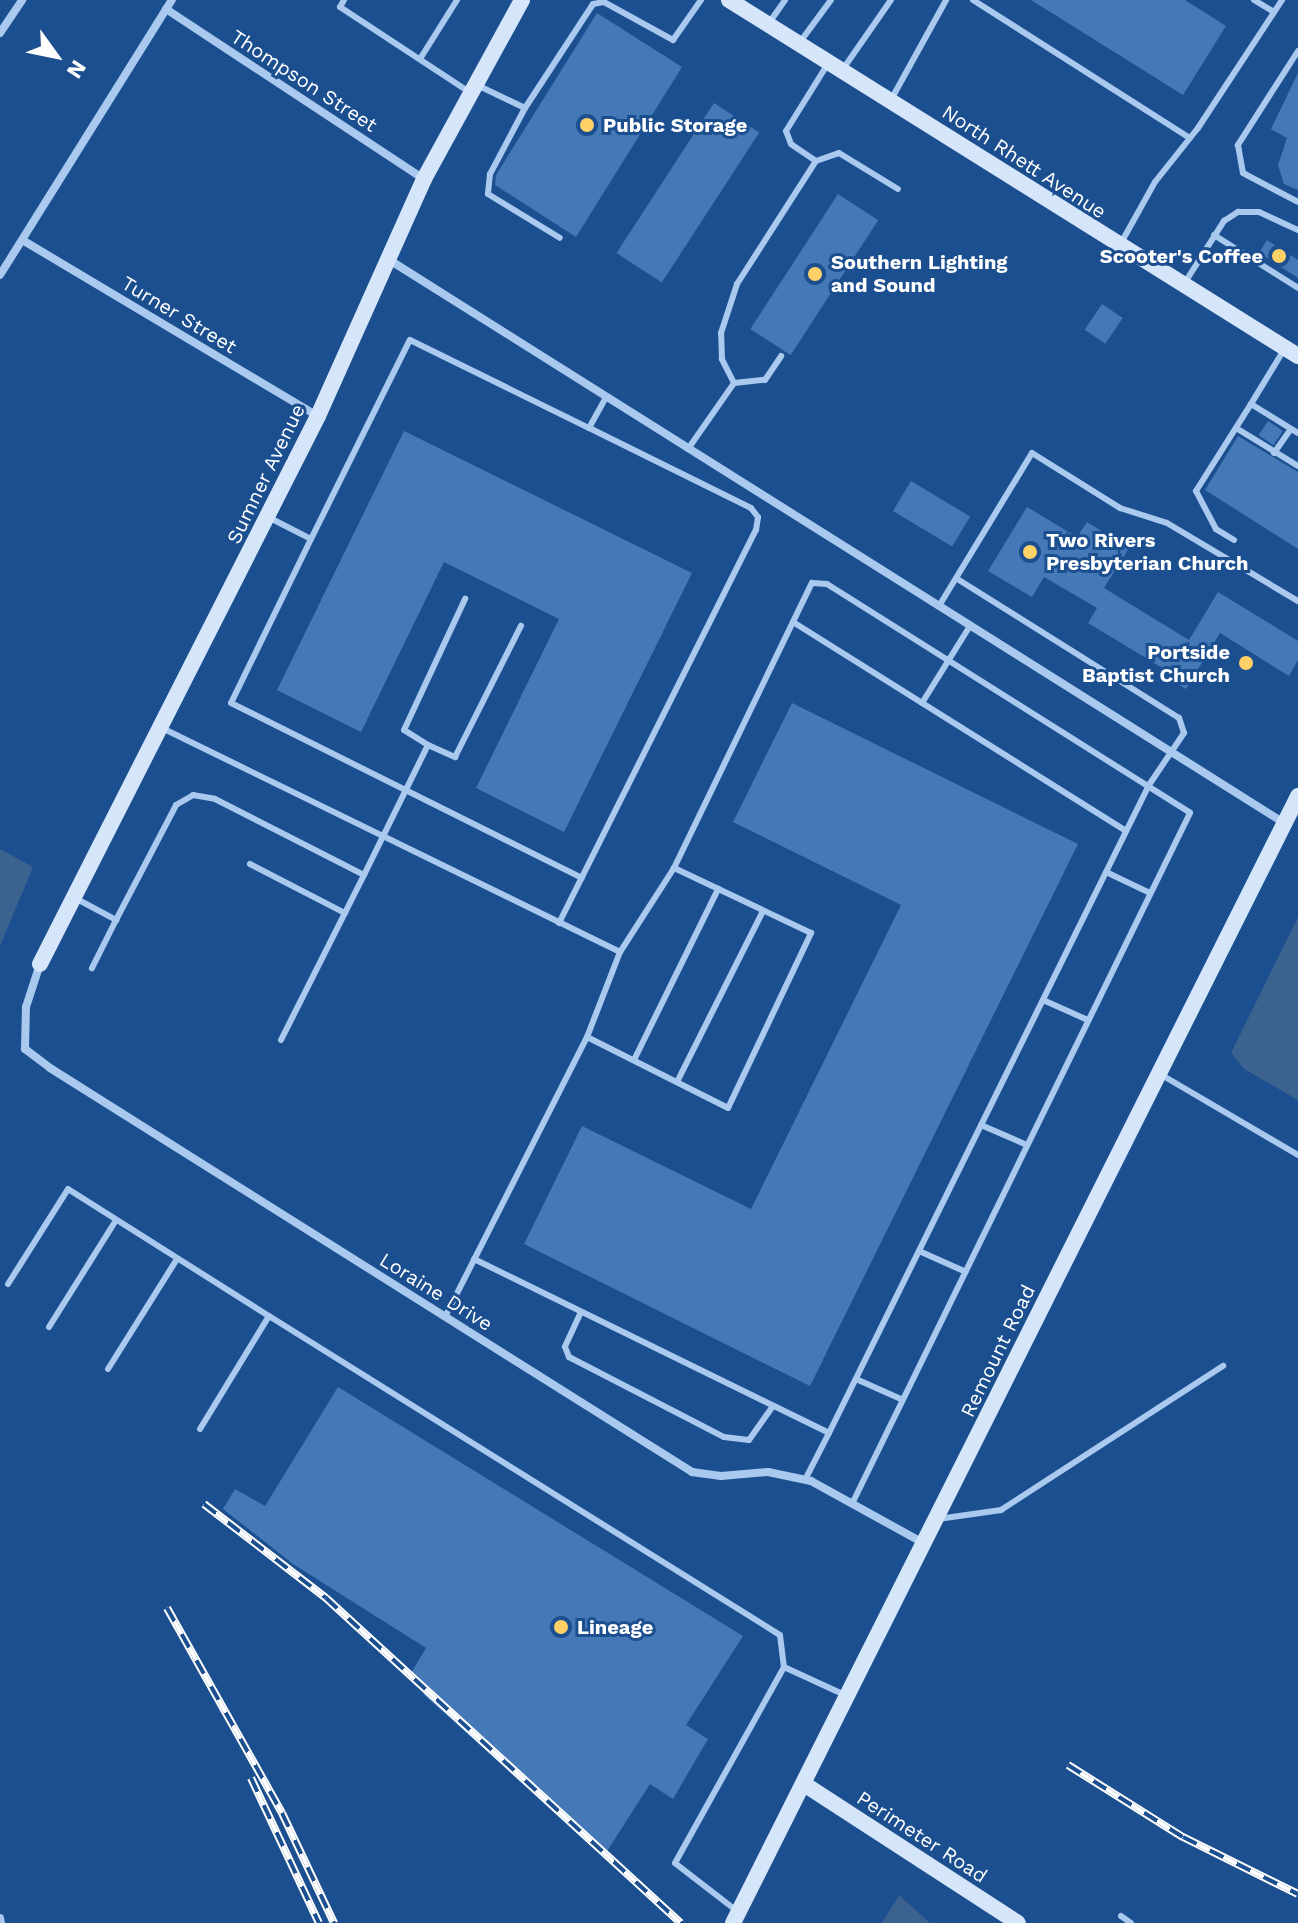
<!DOCTYPE html>
<html>
<head>
<meta charset="utf-8">
<style>
  body { margin:0 }
  #map { position:relative; width:1298px; height:1923px; overflow:hidden; background:#1b4f8f; font-family:"Work Sans",sans-serif }
  div>[style] { position:absolute }
  .water>* { inset:0; background:#3c6290 }
  .building>* { inset:0; background:#4478b7; transform-origin:0 0 }
  .lane>* { height:6px; margin:-3px; padding:0 3px; transform-origin:3px; border-radius:3px; background:#a9c9ee }
  .street>* { height:8px; margin:-4px; padding:0 4px; transform-origin:4px; border-radius:4px; background:#a9c9ee }
  .secondary>* { height:16px; margin:-8px; padding:0 8px; transform-origin:8px; border-radius:8px; background:#d6e6fa }
  .rail>* { height:8px; margin-top:-4px; transform-origin:0; background:repeating-linear-gradient(90deg,#1b4f8f 0 15px,#fff 0 30px); box-sizing:border-box; border-block:2px solid #fff }
  .dots>* { width:22px; height:22px; translate:-50% -50%; box-sizing:border-box; border:4px solid #1b4f8f; border-radius:50% }
  span { translate:-50% -50%; white-space:nowrap; text-align:center; line-height:1.15; -webkit-text-stroke:6px #1b4f8f; paint-order:stroke }
  .street-label { font-size:20px; color:#fff }
  .poi-label { font-size:20px; color:#fff; font-weight:700 }
  .left { translate:0 -50%; text-align:left }
  .right { translate:-100% -50%; text-align:right }
  .north { position:absolute; left:16px; top:16px; width:80px; height:80px; -webkit-text-stroke:6px #1b4f8f; paint-order:stroke; rotate:123deg; font-size:22px; font-weight:700; line-height:32px; text-align:center; color:#fff }
  .north::after { content:''; display:block; margin:auto; width:28px; height:36px; background:#fff; clip-path:polygon(50% 0,100% 100%,50% 72%,0 100%) }
</style>
</head>
<body>
<div id="map">
  <div class="water">
    <div style="clip-path:polygon(0 849px,33px 867px,0 946px)"></div>
    <div style="clip-path:polygon(1298px 917px,1298px 1100px,1244px 1069px,1231px 1053px)"></div>
    <div style="clip-path:polygon(899px 1895px,930px 1923px,882px 1923px)"></div>
  </div>
  <div class="building">
    <div style="clip-path:polygon(1031px 0,1185px 0,1226px 26px,1183px 95px)"></div>
    <div style="clip-path:polygon(597px 13px,682px 67px,576px 237px,495px 185px,496px 175px)"></div>
    <div style="clip-path:polygon(1298px 73px,1298px 190px,1284px 184px,1278px 165px,1287px 138px,1271px 129px)"></div>
    <div style="left:714px;top:103px;width:54px;height:179px;rotate:33deg"></div>
    <div style="left:838px;top:194px;width:48px;height:161px;rotate:33deg"></div>
    <div style="clip-path:polygon(1267px 240px,1298px 260px,1298px 278px,1259px 253px)"></div>
    <div style="left:1102px;top:304px;width:25px;height:31px;rotate:34deg"></div>
    <div style="left:1268px;top:421px;width:18px;height:17px;rotate:34deg"></div>
    <div style="clip-path:polygon(404px 431px,692px 573px,564px 832px,476px 788px,559px 619px,444px 562px,361px 732px,277px 690px)"></div>
    <div style="clip-path:polygon(1238px 436px,1298px 472px,1298px 549px,1205px 490px)"></div>
    <div style="left:911px;top:481px;width:69px;height:35px;rotate:31deg"></div>
    <div style="clip-path:polygon(1027px 507px,1077px 537px,1087px 522px,1129px 548px,1104px 588px,1189px 640px,1218px 592px,1298px 641px,1298px 660px,1289px 676px,1220px 633px,1186px 689px,1166px 677px,1169px 672px,1088px 623px,1097px 608px,1044px 577px,1032px 597px,988px 571px)"></div>
    <div style="clip-path:polygon(792px 703px,1078px 844px,810px 1386px,524px 1244px,582px 1126px,751px 1209px,901px 905px,733px 822px)"></div>
    <div style="clip-path:polygon(338px 1387px,743px 1636px,686px 1725px,708px 1739px,673px 1799px,650px 1784px,604px 1856px,423px 1694px,427px 1687px,411px 1673px,426px 1648px,293px 1564px,223px 1509px,235px 1489px,265px 1506px)"></div>
  </div>
  <div class="lane">
    <div style="left:344px;top:0;width:8px;rotate:120deg"></div>
    <div style="left:340px;top:7px;width:157px;rotate:33.3deg"></div>
    <div style="left:973px;top:0;width:257px;rotate:32.5deg"></div>
    <div style="left:1254px;top:0;width:23px;rotate:31deg"></div>
    <div style="left:769px;top:23px;width:28px;rotate:-55deg"></div>
    <div style="left:800px;top:42px;width:52px;rotate:-53.6deg"></div>
    <div style="left:1298px;top:51px;width:112px;rotate:122.6deg"></div>
    <div style="left:1238px;top:145px;width:28px;rotate:80deg"></div>
    <div style="left:1243px;top:173px;width:62px;rotate:27.8deg"></div>
    <div style="left:420px;top:59px;width:70px;rotate:-57.9deg"></div>
    <div style="left:843px;top:69px;width:84px;rotate:-55.2deg"></div>
    <div style="left:479px;top:86px;width:51px;rotate:25.6deg"></div>
    <div style="left:525px;top:108px;width:124px;rotate:-56.8deg"></div>
    <div style="left:593px;top:4px;width:11px;rotate:-10deg"></div>
    <div style="left:604px;top:2px;width:79px;rotate:28.8deg"></div>
    <div style="left:673px;top:40px;width:49px;rotate:-55deg"></div>
    <div style="left:892px;top:98px;width:112px;rotate:-61.1deg"></div>
    <div style="left:525px;top:108px;width:75px;rotate:117.9deg"></div>
    <div style="left:490px;top:174px;width:20px;rotate:96deg"></div>
    <div style="left:488px;top:194px;width:84px;rotate:31.4deg"></div>
    <div style="left:816px;top:161px;width:24px;rotate:-19deg"></div>
    <div style="left:839px;top:153px;width:69px;rotate:31.4deg"></div>
    <div style="left:1214px;top:235px;width:99px;rotate:32.2deg"></div>
    <div style="left:1121px;top:243px;width:70px;rotate:-60.9deg"></div>
    <div style="left:1155px;top:182px;width:69px;rotate:-51.5deg"></div>
    <div style="left:1198px;top:128px;width:153px;rotate:-56.7deg"></div>
    <div style="left:1184px;top:284px;width:75px;rotate:-57.6deg"></div>
    <div style="left:1224px;top:221px;width:17px;rotate:-33deg"></div>
    <div style="left:1238px;top:212px;width:21px"></div>
    <div style="left:1259px;top:212px;width:43px;rotate:24.8deg"></div>
    <div style="left:1285px;top:348px;width:66px;rotate:121.3deg"></div>
    <div style="left:1251px;top:404px;width:55px;rotate:31.7deg"></div>
    <div style="left:734px;top:383px;width:31px;rotate:-6deg"></div>
    <div style="left:765px;top:380px;width:29px;rotate:-56deg"></div>
    <div style="left:1236px;top:428px;width:73px;rotate:31.5deg"></div>
    <div style="left:688px;top:449px;width:80px;rotate:-55.1deg"></div>
    <div style="left:734px;top:383px;width:27px;rotate:-117deg"></div>
    <div style="left:722px;top:359px;width:26px;rotate:-92deg"></div>
    <div style="left:721px;top:333px;width:52px;rotate:-71.9deg"></div>
    <div style="left:737px;top:284px;width:146px;rotate:-57.3deg"></div>
    <div style="left:816px;top:161px;width:30px;rotate:-146deg"></div>
    <div style="left:791px;top:144px;width:14px;rotate:-111deg"></div>
    <div style="left:786px;top:131px;width:81px;rotate:-58.1deg"></div>
    <div style="left:1274px;top:453px;width:29px;rotate:-55deg"></div>
    <div style="left:268px;top:517px;width:48px;rotate:27.1deg"></div>
    <div style="left:311px;top:539px;width:222px;rotate:-63.6deg"></div>
    <div style="left:410px;top:340px;width:199px;rotate:26.2deg"></div>
    <div style="left:589px;top:428px;width:35px;rotate:-61deg"></div>
    <div style="left:311px;top:539px;width:182px;rotate:116deg"></div>
    <div style="left:231px;top:703px;width:392px;rotate:26.5deg"></div>
    <div style="left:1234px;top:540px;width:21px;rotate:-149deg"></div>
    <div style="left:1216px;top:529px;width:43px;rotate:-117.8deg"></div>
    <div style="left:1196px;top:491px;width:103px;rotate:-57.7deg"></div>
    <div style="left:939px;top:606px;width:179px;rotate:-58.7deg"></div>
    <div style="left:1032px;top:453px;width:104px;rotate:32deg"></div>
    <div style="left:1120px;top:508px;width:49px;rotate:17.7deg"></div>
    <div style="left:1167px;top:523px;width:152px;rotate:30.8deg"></div>
    <div style="left:793px;top:622px;width:393px;rotate:32.1deg"></div>
    <div style="left:922px;top:703px;width:91px;rotate:-58.1deg"></div>
    <div style="left:162px;top:728px;width:510px;rotate:26.06deg"></div>
    <div style="left:620px;top:952px;width:91px;rotate:111.2deg"></div>
    <div style="left:587px;top:1037px;width:158px;rotate:26.7deg"></div>
    <div style="left:728px;top:1108px;width:194px;rotate:-64.6deg"></div>
    <div style="left:811px;top:933px;width:152px;rotate:-154.6deg"></div>
    <div style="left:674px;top:868px;width:100px;rotate:122.7deg"></div>
    <div style="left:428px;top:745px;width:28px;rotate:-148deg"></div>
    <div style="left:404px;top:730px;width:145px;rotate:-65deg"></div>
    <div style="left:250px;top:864px;width:107px;rotate:27.3deg"></div>
    <div style="left:674px;top:868px;width:317px;rotate:-64.2deg"></div>
    <div style="left:812px;top:583px;width:15px;rotate:4deg"></div>
    <div style="left:827px;top:584px;width:429px;rotate:32.2deg"></div>
    <div style="left:1190px;top:813px;width:769px;rotate:116.07deg"></div>
    <div style="left:1106px;top:872px;width:49px;rotate:25.5deg"></div>
    <div style="left:75px;top:898px;width:47px;rotate:28.2deg"></div>
    <div style="left:116px;top:920px;width:54px;rotate:116.6deg"></div>
    <div style="left:116px;top:920px;width:130px;rotate:-62.4deg"></div>
    <div style="left:176px;top:805px;width:20px;rotate:-30deg"></div>
    <div style="left:193px;top:795px;width:22px;rotate:10deg"></div>
    <div style="left:215px;top:799px;width:167px;rotate:27deg"></div>
    <div style="left:364px;top:875px;width:145px;rotate:-63.8deg"></div>
    <div style="left:428px;top:745px;width:30px;rotate:24deg"></div>
    <div style="left:455px;top:757px;width:147px;rotate:-63.3deg"></div>
    <div style="left:559px;top:923px;width:440px;rotate:-63.4deg"></div>
    <div style="left:756px;top:530px;width:13px;rotate:-81deg"></div>
    <div style="left:758px;top:517px;width:11px;rotate:-128deg"></div>
    <div style="left:751px;top:508px;width:181px;rotate:-153.7deg"></div>
    <div style="left:1043px;top:1000px;width:49px;rotate:24deg"></div>
    <div style="left:281px;top:1040px;width:185px;rotate:-63.3deg"></div>
    <div style="left:634px;top:1060px;width:191px;rotate:-63.8deg"></div>
    <div style="left:1160px;top:1074px;width:160px;rotate:30.4deg"></div>
    <div style="left:677px;top:1082px;width:191px;rotate:-63.3deg"></div>
    <div style="left:981px;top:1125px;width:50px;rotate:23.5deg"></div>
    <div style="left:919px;top:1251px;width:51px;rotate:24.1deg"></div>
    <div style="left:474px;top:1259px;width:395px;rotate:26.1deg"></div>
    <div style="left:829px;top:1433px;width:53px;rotate:117.1deg"></div>
    <div style="left:8px;top:1284px;width:112px;rotate:-57.7deg"></div>
    <div style="left:68px;top:1189px;width:238px;rotate:32.3deg"></div>
    <div style="left:581px;top:1312px;width:38px;rotate:115deg"></div>
    <div style="left:565px;top:1347px;width:11px;rotate:68deg"></div>
    <div style="left:569px;top:1357px;width:174px;rotate:27.3deg"></div>
    <div style="left:724px;top:1437px;width:25px;rotate:7deg"></div>
    <div style="left:749px;top:1440px;width:42px;rotate:-54.8deg"></div>
    <div style="left:445px;top:1317px;width:314px;rotate:-63.1deg"></div>
    <div style="left:49px;top:1327px;width:126px;rotate:-57.9deg"></div>
    <div style="left:108px;top:1369px;width:130px;rotate:-57.9deg"></div>
    <div style="left:856px;top:1379px;width:51px;rotate:24.1deg"></div>
    <div style="left:200px;top:1429px;width:132px;rotate:-58.6deg"></div>
    <div style="left:269px;top:1316px;width:602px;rotate:31.98deg"></div>
    <div style="left:780px;top:1635px;width:32px;rotate:83deg"></div>
    <div style="left:829px;top:1433px;width:723px;rotate:-63.72deg"></div>
    <div style="left:1149px;top:785px;width:63px;rotate:-56.1deg"></div>
    <div style="left:1184px;top:733px;width:16px;rotate:-108deg"></div>
    <div style="left:1179px;top:718px;width:263px;rotate:-147.9deg"></div>
    <div style="left:938px;top:1519px;width:64px;rotate:-8.1deg"></div>
    <div style="left:1001px;top:1510px;width:265px;rotate:-33deg"></div>
    <div style="left:737px;top:1911px;width:78px;rotate:-142.3deg"></div>
    <div style="left:675px;top:1863px;width:224px;rotate:-60.9deg"></div>
    <div style="left:784px;top:1667px;width:67px;rotate:24.7deg"></div>
    <div style="left:1121px;top:1916px;width:12px;rotate:35deg"></div>
  </div>
  <div class="street">
    <div style="left:166px;top:9px;width:309px;rotate:33.4deg"></div>
    <div style="left:0;top:33px;width:40px;rotate:-56deg"></div>
    <div style="left:24px;top:241px;width:342px;rotate:30.8deg"></div>
    <div style="left:391px;top:261px;width:1055px;rotate:32.18deg"></div>
    <div style="left:0;top:275px;width:324px;rotate:-58deg"></div>
    <div style="left:40px;top:964px;width:45px;rotate:108deg"></div>
    <div style="left:26px;top:1007px;width:42px;rotate:91.4deg"></div>
    <div style="left:25px;top:1049px;width:31px;rotate:37deg"></div>
    <div style="left:50px;top:1068px;width:759px;rotate:32.18deg"></div>
    <div style="left:692px;top:1472px;width:29px;rotate:8deg"></div>
    <div style="left:721px;top:1476px;width:47px;rotate:-4.9deg"></div>
    <div style="left:768px;top:1472px;width:44px;rotate:11.8deg"></div>
    <div style="left:811px;top:1481px;width:130px;rotate:28.9deg"></div>
    <div style="left:0;top:1918px;width:5px;rotate:79deg"></div>
  </div>
  <div class="secondary">
    <div style="left:729px;top:0;width:671px;rotate:32.03deg"></div>
    <div style="left:40px;top:964px;width:614px;rotate:-63.1deg"></div>
    <div style="left:318px;top:416px;width:260px;rotate:-65.9deg"></div>
    <div style="left:424px;top:179px;width:204px;rotate:-61.3deg"></div>
    <div style="left:804px;top:1784px;width:255px;rotate:33deg"></div>
    <div style="left:733px;top:1923px;width:1261px;rotate:-63.37deg"></div>
  </div>
  <div class="rail">
    <div style="left:204px;top:1504px;width:154px;rotate:37.6deg"></div>
    <div style="left:326px;top:1598px;width:481px;rotate:42.5deg"></div>
    <div style="left:167px;top:1608px;width:235px;rotate:60.7deg"></div>
    <div style="left:282px;top:1813px;width:122px;rotate:64.7deg"></div>
    <div style="left:1068px;top:1765px;width:136px;rotate:32.1deg"></div>
    <div style="left:1183px;top:1837px;width:128px;rotate:26.4deg"></div>
    <div style="left:251px;top:1778px;width:160px;rotate:64.9deg"></div>
  </div>
  <div class="dots">
    <div style="left:587px;top:125px;background:#ffd166"></div>
    <div style="left:1279px;top:256px;background:#ffd166"></div>
    <div style="left:815px;top:274px;background:#ffd166"></div>
    <div style="left:1030px;top:552px;background:#ffd166"></div>
    <div style="left:1246px;top:663px;background:#ffd166"></div>
    <div style="left:561px;top:1627px;background:#ffd166"></div>
  </div>
  <div class="street-label">
    <span style="left:304px;top:81px;rotate:33deg">Thompson Street</span>
    <span style="left:1024px;top:162px;rotate:33deg">North Rhett Avenue</span>
    <span style="left:179px;top:315px;rotate:31deg">Turner Street</span>
    <span style="left:266px;top:474px;rotate:-64deg">Sumner Avenue</span>
    <span style="left:436px;top:1292px;rotate:32deg">Loraine Drive</span>
    <span style="left:998px;top:1351px;rotate:-64deg">Remount Road</span>
    <span style="left:922px;top:1837px;rotate:33deg">Perimeter Road</span>
  </div>
  <div class="poi-label">
    <span class="left" style="left:603px;top:125px">Public Storage</span>
    <span class="right" style="left:1263px;top:256px">Scooter's Coffee</span>
    <span class="left" style="left:831px;top:274px">Southern Lighting<br>and Sound</span>
    <span class="left" style="left:1046px;top:552px">Two Rivers<br>Presbyterian Church</span>
    <span class="right" style="left:1230px;top:664px">Portside<br>Baptist Church</span>
    <span class="left" style="left:577px;top:1627px">Lineage</span>
  </div>
  <div class="north">N</div>
</div>
</body>
</html>
